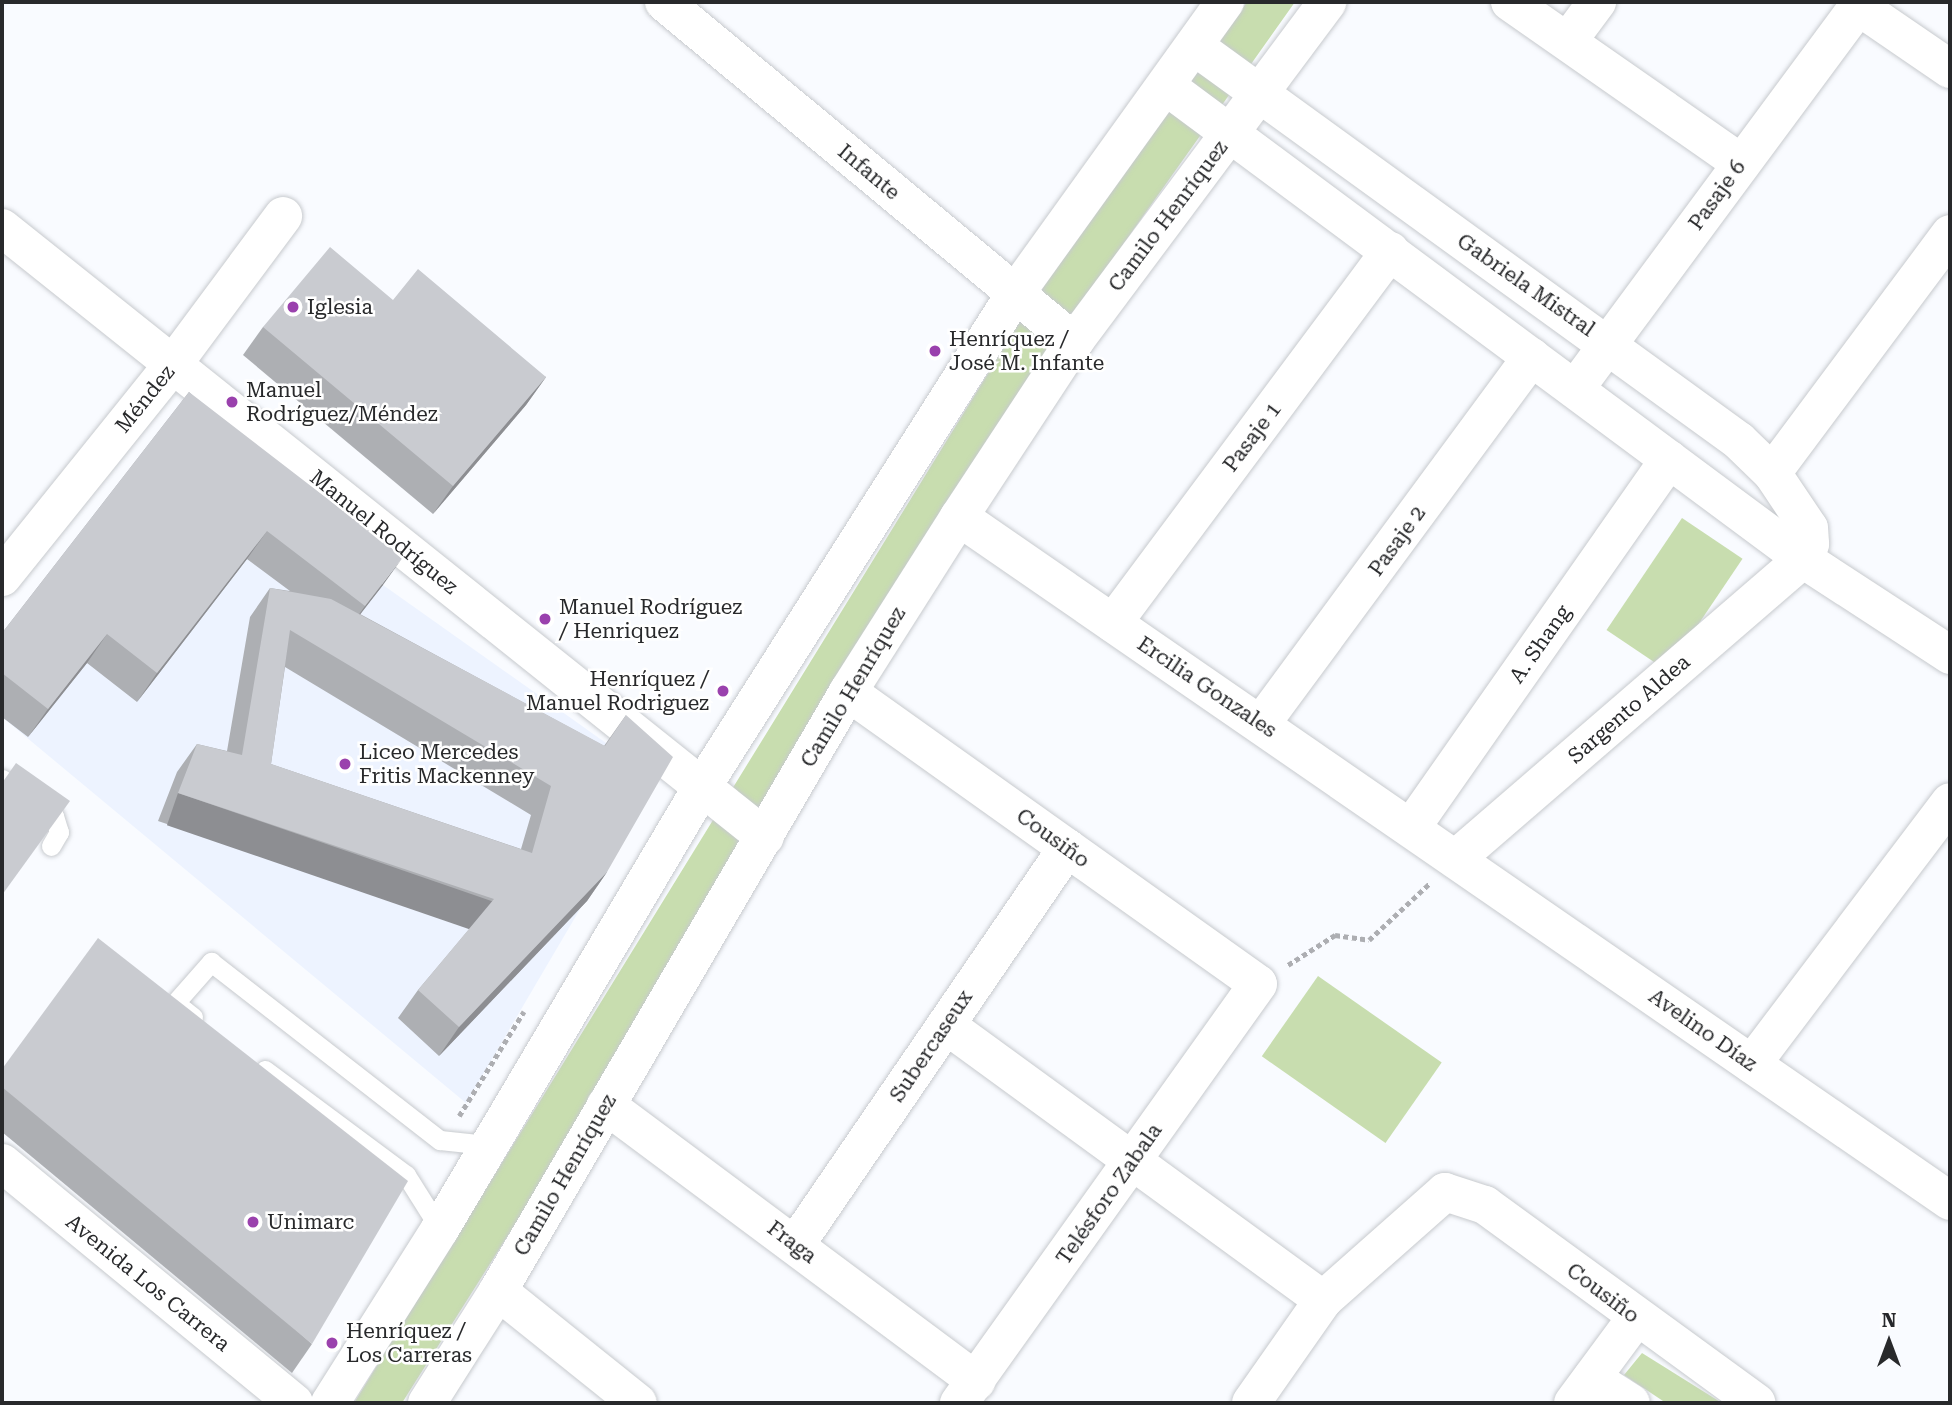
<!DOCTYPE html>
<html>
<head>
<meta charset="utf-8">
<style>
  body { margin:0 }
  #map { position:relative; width:1952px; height:1405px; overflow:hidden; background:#f9fbff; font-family:"Roboto Serif",serif }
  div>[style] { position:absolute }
  .built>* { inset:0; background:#edf3ff }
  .green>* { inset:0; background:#c8ddaf; transform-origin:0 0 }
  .path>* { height:4.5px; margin-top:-2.25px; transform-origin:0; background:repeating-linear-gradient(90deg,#adaeb2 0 5px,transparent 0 8.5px) }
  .roads { filter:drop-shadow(0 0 2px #c7cace) drop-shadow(0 0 2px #c7cace) }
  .service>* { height:19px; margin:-9.5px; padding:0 9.5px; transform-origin:9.5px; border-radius:9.5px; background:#fff }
  .minor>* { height:38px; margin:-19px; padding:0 19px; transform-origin:19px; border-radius:19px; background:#fff }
  .tertiary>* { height:38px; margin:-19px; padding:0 19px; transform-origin:19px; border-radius:19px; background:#fff }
  .primary>* { height:38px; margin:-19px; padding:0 19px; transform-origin:19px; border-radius:19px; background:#fff }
  .wall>* { inset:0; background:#adafb3 }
  .shaded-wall>* { inset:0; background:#8d8e92; transform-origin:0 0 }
  .building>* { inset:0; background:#c9cbd0 }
  .dots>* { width:19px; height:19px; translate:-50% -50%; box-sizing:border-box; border:4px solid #fff; border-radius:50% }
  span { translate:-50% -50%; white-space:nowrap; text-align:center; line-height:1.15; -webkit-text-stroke:5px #fff; paint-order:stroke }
  .street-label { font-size:21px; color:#28292b }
  .poi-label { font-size:21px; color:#28292b }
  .left { translate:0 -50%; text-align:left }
  .right { translate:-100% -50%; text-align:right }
  .frame { position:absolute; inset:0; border:4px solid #28292b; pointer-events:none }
  .north { position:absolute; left:1854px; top:1307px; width:70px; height:70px; -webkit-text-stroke:5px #fff; paint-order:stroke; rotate:0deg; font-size:19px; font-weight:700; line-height:28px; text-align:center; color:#28292b }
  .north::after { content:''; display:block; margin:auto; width:24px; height:32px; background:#28292b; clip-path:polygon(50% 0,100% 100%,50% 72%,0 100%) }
</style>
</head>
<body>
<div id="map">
  <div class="built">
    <div style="clip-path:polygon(169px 421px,383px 585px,606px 743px,653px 785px,466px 1103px,2px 717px,2px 636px)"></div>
  </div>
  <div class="green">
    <div style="clip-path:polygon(1247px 2px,1295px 2px,1080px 305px,762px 834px,402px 1403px,354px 1403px,1032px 302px)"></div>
    <div style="left:1682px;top:518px;width:73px;height:135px;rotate:34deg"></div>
    <div style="left:1318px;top:976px;width:151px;height:98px;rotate:35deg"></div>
    <div style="clip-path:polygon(1642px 1353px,1722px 1403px,1666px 1403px,1624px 1375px)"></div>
  </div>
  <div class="path">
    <div style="left:1288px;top:965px;width:56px;rotate:-32.6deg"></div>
    <div style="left:1335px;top:935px;width:34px;rotate:8deg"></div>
    <div style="left:1369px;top:940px;width:83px;rotate:-43.1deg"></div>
    <div style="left:459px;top:1116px;width:123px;rotate:-58.2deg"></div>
  </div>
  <div class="roads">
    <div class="service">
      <div style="left:2px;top:779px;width:64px;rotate:35.4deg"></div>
      <div style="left:54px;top:816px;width:17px;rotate:73deg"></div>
      <div style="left:59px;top:832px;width:16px;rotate:120deg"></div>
      <div style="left:193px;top:1017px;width:23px;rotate:-142deg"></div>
      <div style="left:175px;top:1003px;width:55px;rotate:-48.7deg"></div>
      <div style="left:211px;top:962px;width:290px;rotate:37.9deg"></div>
      <div style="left:440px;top:1140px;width:47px;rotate:6.1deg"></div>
      <div style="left:265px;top:1070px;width:176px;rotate:36.7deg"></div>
      <div style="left:406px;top:1175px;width:64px;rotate:57.8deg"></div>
    </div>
    <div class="minor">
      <div style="left:664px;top:2px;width:533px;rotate:39.67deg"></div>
      <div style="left:1510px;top:2px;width:282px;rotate:34.9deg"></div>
      <div style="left:1858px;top:6px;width:112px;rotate:34.4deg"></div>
      <div style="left:1568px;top:41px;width:49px;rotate:-53.4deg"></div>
      <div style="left:1194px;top:46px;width:673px;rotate:35.93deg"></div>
      <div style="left:1739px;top:441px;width:46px;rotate:44.1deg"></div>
      <div style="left:1772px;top:473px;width:66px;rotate:56.1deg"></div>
      <div style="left:1809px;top:528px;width:16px;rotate:86deg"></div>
      <div style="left:1810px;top:544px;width:17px;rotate:115deg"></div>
      <div style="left:1803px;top:559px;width:459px;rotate:139.2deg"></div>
      <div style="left:1166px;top:86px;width:793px;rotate:36.6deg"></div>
      <div style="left:1803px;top:559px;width:176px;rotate:33.1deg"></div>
      <div style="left:2px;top:228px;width:976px;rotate:38.6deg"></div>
      <div style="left:1575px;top:389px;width:481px;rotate:-53.5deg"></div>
      <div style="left:1772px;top:473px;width:298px;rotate:-53.3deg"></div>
      <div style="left:959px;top:517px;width:1204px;rotate:34.61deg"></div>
      <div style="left:2px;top:577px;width:275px;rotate:-51.2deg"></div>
      <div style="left:174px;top:363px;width:183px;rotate:-53.4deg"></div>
      <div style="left:1113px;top:623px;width:464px;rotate:-53.3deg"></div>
      <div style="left:848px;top:692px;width:503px;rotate:35.46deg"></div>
      <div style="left:1258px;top:984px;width:515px;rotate:125.51deg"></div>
      <div style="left:1261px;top:724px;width:456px;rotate:-53.6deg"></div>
      <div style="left:1411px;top:828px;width:450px;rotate:-55deg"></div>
      <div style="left:946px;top:1025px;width:467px;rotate:36.1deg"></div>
      <div style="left:1752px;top:1064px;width:328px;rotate:-52.9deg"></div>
      <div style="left:606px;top:1105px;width:462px;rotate:36.7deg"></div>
      <div style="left:796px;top:1244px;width:480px;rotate:-55.6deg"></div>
      <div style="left:1592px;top:1378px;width:46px;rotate:32.7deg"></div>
      <div style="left:1251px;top:1403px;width:126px;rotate:-55deg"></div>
      <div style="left:1323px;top:1300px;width:163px;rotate:-41.5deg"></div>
      <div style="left:1445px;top:1192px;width:42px;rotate:18deg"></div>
      <div style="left:1485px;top:1205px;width:336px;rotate:36.1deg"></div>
      <div style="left:1573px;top:1403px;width:106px;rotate:-53.5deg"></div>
    </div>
    <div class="tertiary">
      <div style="left:498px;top:1291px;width:179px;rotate:38.7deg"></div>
    </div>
    <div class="primary">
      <div style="left:2px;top:1163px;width:378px;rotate:39.4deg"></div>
      <div style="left:330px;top:1403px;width:206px;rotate:-57.7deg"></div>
      <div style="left:440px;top:1229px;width:514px;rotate:-59.34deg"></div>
      <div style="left:702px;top:787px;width:584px;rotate:-57.59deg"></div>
      <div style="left:1015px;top:294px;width:360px;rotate:-54.3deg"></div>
      <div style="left:427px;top:1403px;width:133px;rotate:-57.6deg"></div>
      <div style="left:498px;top:1291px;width:694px;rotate:-59.7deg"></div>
      <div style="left:848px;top:692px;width:207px;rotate:-57.6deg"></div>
      <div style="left:959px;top:517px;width:209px;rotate:-56.7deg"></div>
      <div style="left:1074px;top:342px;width:424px;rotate:-53.3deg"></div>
    </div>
  </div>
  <div class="wall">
    <div style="clip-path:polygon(393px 300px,546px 377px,526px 405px,433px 514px,243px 355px,263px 327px)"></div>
    <div style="clip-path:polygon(evenodd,189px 392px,383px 585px,360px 614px,604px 746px,626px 715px,607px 872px,587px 901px,439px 1056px,398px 1018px,418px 990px,471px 927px,158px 821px,177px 772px,197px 744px,227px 751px,250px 617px,270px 588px,290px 591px,247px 559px,137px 702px,87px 663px,28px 737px,2px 717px,2px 633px,189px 392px,285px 667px,531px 815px,521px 849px,271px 764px,285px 667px)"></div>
    <div style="clip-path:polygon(2px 1069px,312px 1344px,292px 1373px,2px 1132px)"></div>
  </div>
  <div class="shaded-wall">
    <div style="clip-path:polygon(546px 377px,526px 405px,433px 514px,453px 486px)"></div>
    <div style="clip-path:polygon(267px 531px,247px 559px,137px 702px,157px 673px)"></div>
    <div style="clip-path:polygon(403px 557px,383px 585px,345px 634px,365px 606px)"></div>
    <div style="clip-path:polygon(107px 634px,87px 663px,28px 737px,48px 709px)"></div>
    <div style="left:178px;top:793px;width:333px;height:34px;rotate:19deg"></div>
    <div style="clip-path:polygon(607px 872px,587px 901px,439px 1056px,459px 1027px)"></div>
  </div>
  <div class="building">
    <div style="clip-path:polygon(330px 247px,393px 300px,418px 269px,546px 377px,453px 486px,263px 327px)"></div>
    <div style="clip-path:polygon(189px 392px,403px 557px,365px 606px,267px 531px,157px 673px,107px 634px,48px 709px,2px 673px,2px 633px)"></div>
    <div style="clip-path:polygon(evenodd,270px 588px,331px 599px,605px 746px,626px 715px,673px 757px,607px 872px,459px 1027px,418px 990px,494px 899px,178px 793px,197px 744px,242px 755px,270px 588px,290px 630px,551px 786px,532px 853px,271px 764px,290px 630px)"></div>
    <div style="clip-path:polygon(16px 763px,70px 801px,2px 895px,2px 783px)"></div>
    <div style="clip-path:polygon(98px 938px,408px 1181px,312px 1344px,2px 1087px,2px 1069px)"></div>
  </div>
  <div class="dots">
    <div style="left:293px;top:307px;background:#9a41ad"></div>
    <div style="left:935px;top:351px;background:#9a41ad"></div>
    <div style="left:232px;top:402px;background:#9a41ad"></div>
    <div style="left:545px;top:619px;background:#9a41ad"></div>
    <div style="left:723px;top:691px;background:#9a41ad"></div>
    <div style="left:345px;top:764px;background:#9a41ad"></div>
    <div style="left:253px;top:1222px;background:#9a41ad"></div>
    <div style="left:332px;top:1343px;background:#9a41ad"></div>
  </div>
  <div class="street-label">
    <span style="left:869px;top:172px;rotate:40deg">Infante</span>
    <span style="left:1717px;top:195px;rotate:-54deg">Pasaje 6</span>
    <span style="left:1168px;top:216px;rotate:-53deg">Camilo Henríquez</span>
    <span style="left:1526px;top:285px;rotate:35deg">Gabriela Mistral</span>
    <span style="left:145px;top:399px;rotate:-51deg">Méndez</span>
    <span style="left:1252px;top:437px;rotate:-53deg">Pasaje 1</span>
    <span style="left:384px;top:532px;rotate:39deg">Manuel Rodríguez</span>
    <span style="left:1397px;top:541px;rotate:-54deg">Pasaje 2</span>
    <span style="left:1540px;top:644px;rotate:-55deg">A. Shang</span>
    <span style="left:853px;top:687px;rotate:-59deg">Camilo Henríquez</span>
    <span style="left:1207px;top:687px;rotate:34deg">Ercilia Gonzales</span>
    <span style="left:1629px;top:709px;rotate:-41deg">Sargento Aldea</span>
    <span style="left:1053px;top:838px;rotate:36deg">Cousiño</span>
    <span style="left:1703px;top:1030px;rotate:35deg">Avelino Díaz</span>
    <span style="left:931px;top:1046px;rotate:-56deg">Subercaseux</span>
    <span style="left:565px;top:1175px;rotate:-60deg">Camilo Henríquez</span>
    <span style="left:1109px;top:1194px;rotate:-55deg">Telésforo Zabala</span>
    <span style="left:792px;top:1242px;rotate:37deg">Fraga</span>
    <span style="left:148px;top:1283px;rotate:39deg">Avenida Los Carrera</span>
    <span style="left:1603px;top:1293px;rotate:37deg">Cousiño</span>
  </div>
  <div class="poi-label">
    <span class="left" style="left:307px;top:307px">Iglesia</span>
    <span class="left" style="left:949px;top:351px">Henríquez /<br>José M. Infante</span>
    <span class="left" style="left:246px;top:402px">Manuel<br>Rodríguez/Méndez</span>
    <span class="left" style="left:559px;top:619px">Manuel Rodríguez<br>/ Henriquez</span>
    <span class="right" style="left:709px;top:691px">Henríquez /<br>Manuel Rodriguez</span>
    <span class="left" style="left:359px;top:764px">Liceo Mercedes<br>Fritis Mackenney</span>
    <span class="left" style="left:267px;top:1222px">Unimarc</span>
    <span class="left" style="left:346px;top:1343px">Henríquez /<br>Los Carreras</span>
  </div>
  <div class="frame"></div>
  <div class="north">N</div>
</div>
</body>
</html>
